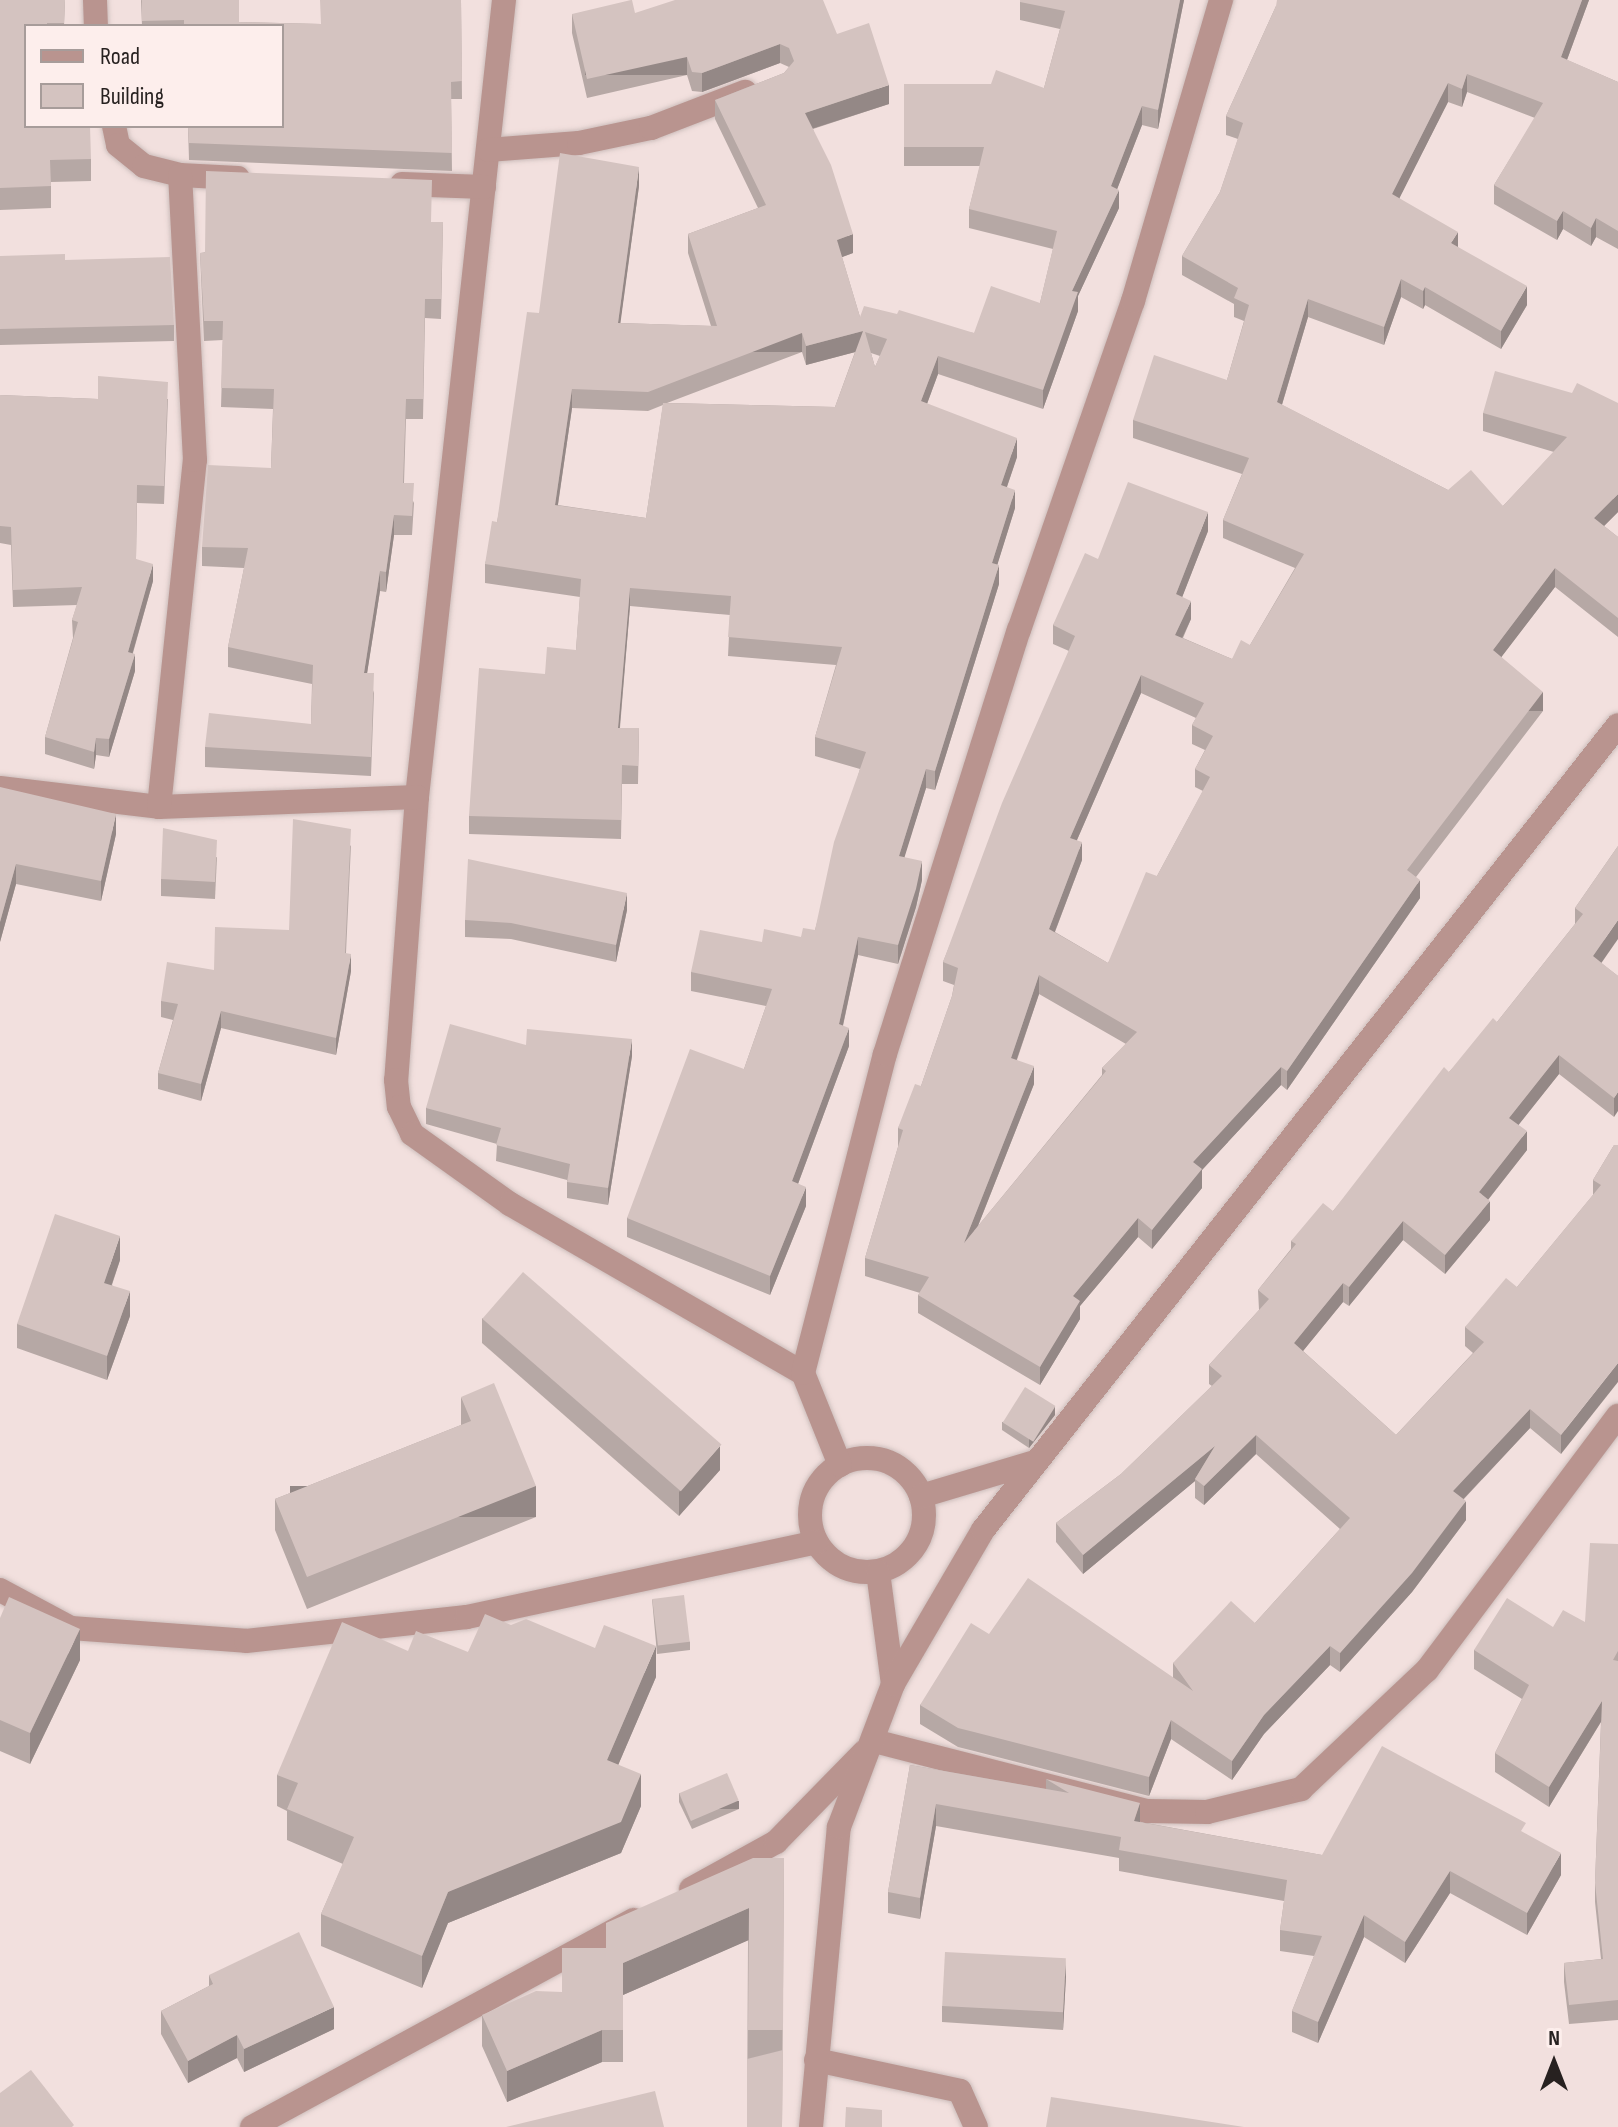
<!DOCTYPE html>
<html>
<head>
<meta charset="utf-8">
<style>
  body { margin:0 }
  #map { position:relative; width:1618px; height:2127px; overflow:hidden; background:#f2e0de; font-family:"Sofia Sans Condensed",sans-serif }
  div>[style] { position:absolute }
  .roads { filter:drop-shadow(0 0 2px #cdbebc) drop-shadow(0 0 2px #cdbebc) }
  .minor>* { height:24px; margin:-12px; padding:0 12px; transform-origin:12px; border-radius:12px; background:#b9948f }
  .minor>.ring { margin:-12px; padding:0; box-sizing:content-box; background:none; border:24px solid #b9948f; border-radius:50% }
  .wall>* { inset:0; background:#b6a8a5 }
  .shaded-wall>* { inset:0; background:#948886; transform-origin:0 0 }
  .building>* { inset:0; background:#d4c3c0; transform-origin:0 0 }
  span { translate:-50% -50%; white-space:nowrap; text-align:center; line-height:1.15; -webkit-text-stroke:7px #fdeeec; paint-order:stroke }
  .legend { position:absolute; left:24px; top:24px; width:260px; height:104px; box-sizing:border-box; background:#fdeeec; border:2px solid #a79c9a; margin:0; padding:10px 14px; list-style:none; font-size:24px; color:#272120 }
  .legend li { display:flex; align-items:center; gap:16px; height:40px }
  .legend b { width:40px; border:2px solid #a79c9a }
  .north { position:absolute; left:1514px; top:2023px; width:80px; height:80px; -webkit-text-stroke:6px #fdeeec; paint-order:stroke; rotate:0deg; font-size:22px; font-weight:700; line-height:32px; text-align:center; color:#272120 }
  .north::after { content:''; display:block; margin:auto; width:28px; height:36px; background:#272120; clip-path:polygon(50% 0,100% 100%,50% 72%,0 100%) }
</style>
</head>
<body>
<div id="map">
  <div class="roads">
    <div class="minor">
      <div style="left:95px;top:0;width:26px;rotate:88deg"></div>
      <div style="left:504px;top:0;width:802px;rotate:96.23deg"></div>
      <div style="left:417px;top:797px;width:284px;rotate:94.2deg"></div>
      <div style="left:396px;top:1080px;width:27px;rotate:84deg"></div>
      <div style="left:399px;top:1107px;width:30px;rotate:64deg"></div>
      <div style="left:412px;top:1134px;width:120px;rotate:35.5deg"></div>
      <div style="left:510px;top:1204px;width:338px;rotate:30deg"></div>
      <div style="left:114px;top:126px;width:19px;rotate:78deg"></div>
      <div style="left:118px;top:145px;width:33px;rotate:39deg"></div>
      <div style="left:144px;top:166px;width:37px;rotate:14deg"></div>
      <div style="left:180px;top:175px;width:58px;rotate:3deg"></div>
      <div style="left:488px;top:150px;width:91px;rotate:-4.4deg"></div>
      <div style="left:579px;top:143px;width:74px;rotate:-11.8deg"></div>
      <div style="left:651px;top:128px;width:101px;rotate:-21deg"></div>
      <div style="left:402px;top:184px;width:82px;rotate:2.1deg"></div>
      <div style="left:0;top:788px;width:160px;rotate:6.8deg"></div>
      <div style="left:159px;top:807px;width:258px;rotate:-2.2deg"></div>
      <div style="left:159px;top:807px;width:349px;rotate:-84.1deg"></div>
      <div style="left:195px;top:460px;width:285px;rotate:-93deg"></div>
      <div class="ring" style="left:810px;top:1458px;width:90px;height:90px"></div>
      <div style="left:840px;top:1465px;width:99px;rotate:-111.9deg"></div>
      <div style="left:803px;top:1373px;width:329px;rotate:-75.6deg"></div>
      <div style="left:885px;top:1054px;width:445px;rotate:-72.5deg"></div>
      <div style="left:1019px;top:630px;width:348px;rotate:-70.9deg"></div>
      <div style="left:1133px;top:301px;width:314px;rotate:-73.7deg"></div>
      <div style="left:921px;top:1496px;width:119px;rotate:-16.6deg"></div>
      <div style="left:878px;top:1572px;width:113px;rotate:82.4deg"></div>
      <div style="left:0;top:1590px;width:81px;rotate:28.2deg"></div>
      <div style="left:71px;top:1628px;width:175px;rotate:4.2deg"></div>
      <div style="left:246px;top:1641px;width:222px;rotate:-6.2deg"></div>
      <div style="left:467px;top:1617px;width:357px;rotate:-12.1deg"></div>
      <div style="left:874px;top:1741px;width:282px;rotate:14.4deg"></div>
      <div style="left:1147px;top:1811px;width:60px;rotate:1deg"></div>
      <div style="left:1207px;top:1812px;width:97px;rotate:-13.7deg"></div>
      <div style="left:1301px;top:1789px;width:173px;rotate:-43.4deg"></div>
      <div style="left:1427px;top:1670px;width:318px;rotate:-53.1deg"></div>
      <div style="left:691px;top:1889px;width:97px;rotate:-28.9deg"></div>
      <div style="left:776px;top:1842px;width:126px;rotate:-45.6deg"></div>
      <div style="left:816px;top:2060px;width:147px;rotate:12.1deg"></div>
      <div style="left:960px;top:2091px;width:39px;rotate:66deg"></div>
      <div style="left:252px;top:2127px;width:434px;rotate:-28.5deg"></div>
      <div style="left:811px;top:2127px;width:301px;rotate:-84.7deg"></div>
      <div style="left:839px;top:1827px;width:153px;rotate:-69.3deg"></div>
      <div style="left:893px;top:1684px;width:178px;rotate:-59.7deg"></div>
      <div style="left:983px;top:1530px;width:1025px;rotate:-51.73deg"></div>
    </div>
  </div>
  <div class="wall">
    <div style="clip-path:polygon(0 0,65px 0,64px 26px,26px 26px,26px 126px,91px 159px,91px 181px,51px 182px,51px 208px,0 210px)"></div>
    <div style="clip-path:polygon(141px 0,239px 22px,321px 24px,461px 0,462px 99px,451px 99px,452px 171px,189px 160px,188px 126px,282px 126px,282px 26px,142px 26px)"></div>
    <div style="clip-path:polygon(evenodd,1020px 0,1184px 0,1158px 129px,1142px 125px,1117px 189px,1119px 208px,1078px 296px,1078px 311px,1043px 409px,938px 374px,927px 404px,1017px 457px,1007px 487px,1015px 508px,997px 565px,999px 584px,935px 790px,926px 788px,904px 857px,922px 880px,916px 907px,898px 964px,858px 955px,843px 1026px,849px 1046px,798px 1184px,806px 1206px,770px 1295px,627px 1237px,627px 1218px,744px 1069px,766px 1006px,691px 991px,691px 972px,762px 942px,801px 937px,815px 930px,860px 769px,815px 756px,815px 737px,836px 665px,728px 656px,730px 615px,630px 606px,620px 728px,639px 728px,638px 784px,622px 784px,621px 839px,469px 834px,469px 816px,545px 674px,576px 650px,580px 597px,485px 583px,485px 564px,497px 522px,539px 313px,639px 186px,620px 323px,711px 326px,688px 253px,688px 234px,758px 208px,715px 119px,715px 100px,784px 73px,789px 67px,780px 63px,702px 92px,692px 91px,687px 75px,587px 98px,572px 33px,572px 14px,635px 13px,837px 34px,889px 104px,813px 129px,853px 253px,842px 257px,860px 317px,974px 333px,1040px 303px,1053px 249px,969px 228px,969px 209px,980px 166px,904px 166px,904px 84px,1044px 88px,1060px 29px,1020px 20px,1020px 0,802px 352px,806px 365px,855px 352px,835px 407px,667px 403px,802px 352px,1020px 0,871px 353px,880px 356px,875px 367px,871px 353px,1020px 0,663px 405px,646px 518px,558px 505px,572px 408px,648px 411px,663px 405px)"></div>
    <div style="clip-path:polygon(evenodd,1589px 0,1567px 60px,1618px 82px,1618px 249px,1596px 237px,1591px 246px,1563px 229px,1557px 240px,1494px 204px,1494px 185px,1535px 118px,1467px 92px,1462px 107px,1448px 102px,1399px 198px,1527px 305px,1501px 349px,1425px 305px,1423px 309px,1401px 297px,1384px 345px,1308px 317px,1282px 405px,1448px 490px,1503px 506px,1554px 452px,1483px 431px,1483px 413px,1572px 393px,1618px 512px,1604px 526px,1618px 537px,1618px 637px,1555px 587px,1501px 657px,1543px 711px,1416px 877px,1420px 898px,1287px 1090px,1281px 1085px,1202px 1170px,1202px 1188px,1152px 1249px,1138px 1237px,1080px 1306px,1080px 1319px,1040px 1385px,918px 1313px,918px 1295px,920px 1293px,865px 1276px,865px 1258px,898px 1147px,898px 1128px,921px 1086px,952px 996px,954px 985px,943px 981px,943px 962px,1069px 651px,1053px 644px,1053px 625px,1098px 559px,1208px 531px,1182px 597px,1191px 619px,1183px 638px,1232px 659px,1250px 645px,1295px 568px,1223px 538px,1223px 520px,1242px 474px,1133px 438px,1133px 420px,1227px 380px,1244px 321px,1234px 317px,1234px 304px,1182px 275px,1182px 256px,1220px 192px,1238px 139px,1226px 135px,1226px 116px,1276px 6px,1589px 0,1141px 693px,1196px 718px,1192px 725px,1192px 744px,1205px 750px,1195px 769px,1195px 787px,1203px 791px,1157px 876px,1108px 963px,1055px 932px,1082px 860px,1077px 840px,1141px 693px,1589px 0,1039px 994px,1126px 1044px,1102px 1068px,1102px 1075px,978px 1226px,1034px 1084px,1017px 1060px,1039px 994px)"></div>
    <div style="clip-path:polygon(432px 222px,443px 222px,441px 319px,425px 318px,423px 419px,406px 419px,404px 483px,414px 503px,412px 535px,394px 535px,386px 592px,380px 591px,367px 673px,374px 693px,371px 776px,205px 767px,205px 747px,311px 724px,312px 684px,228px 667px,228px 647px,244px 568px,202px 566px,202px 547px,271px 468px,273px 409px,221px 407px,223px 340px,204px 341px,200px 253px)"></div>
    <div style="clip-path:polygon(0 256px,65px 260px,174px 325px,174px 341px,0 345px)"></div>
    <div style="clip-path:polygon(0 395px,98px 399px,168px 399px,164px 504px,137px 503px,136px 559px,153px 581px,133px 653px,135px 671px,109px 757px,96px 755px,94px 769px,45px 754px,45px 737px,73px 638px,72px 620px,77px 605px,13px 607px,11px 545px,0 543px)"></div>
    <div style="clip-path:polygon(0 787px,116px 834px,101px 901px,16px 884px,0 942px)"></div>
    <div style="clip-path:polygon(351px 845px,346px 953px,351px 971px,336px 1055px,221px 1028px,201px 1101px,158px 1089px,158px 1073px,173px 1020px,161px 1017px,161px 1001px,289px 930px)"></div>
    <div style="clip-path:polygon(1618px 846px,1601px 963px,1618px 976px,1614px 1117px,1559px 1074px,1518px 1125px,1527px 1150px,1488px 1200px,1490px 1220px,1445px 1274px,1403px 1240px,1349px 1306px,1343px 1302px,1303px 1351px,1396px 1435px,1473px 1353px,1465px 1346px,1465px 1327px,1517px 1287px,1593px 1195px,1593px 1180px,1614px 1145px,1561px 1454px,1530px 1428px,1464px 1499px,1466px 1520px,1412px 1592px,1340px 1672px,1330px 1665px,1264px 1734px,1232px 1780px,1171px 1739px,1149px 1796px,958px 1747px,920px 1724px,920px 1705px,989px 1634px,1173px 1678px,1173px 1663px,1255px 1623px,1340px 1529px,1256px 1454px,1204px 1505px,1195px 1498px,1195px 1481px,1083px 1574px,1056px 1542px,1056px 1523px,1121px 1474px,1212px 1386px,1209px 1384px,1209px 1365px,1259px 1310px,1258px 1290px,1291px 1249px,1291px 1241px,1333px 1211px,1449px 1072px,1497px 1022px,1575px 924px,1575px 908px)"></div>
    <div style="clip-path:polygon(217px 857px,215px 899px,161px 896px,161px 879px)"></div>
    <div style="clip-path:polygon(627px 910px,616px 962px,511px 939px,465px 937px,465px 920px)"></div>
    <div style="clip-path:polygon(526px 1045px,632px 1056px,608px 1205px,567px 1198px,567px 1180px,496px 1161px,497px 1144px,426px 1124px,426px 1108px)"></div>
    <div style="clip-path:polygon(120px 1260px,112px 1285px,130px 1316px,107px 1380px,17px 1348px,17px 1324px)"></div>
    <div style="clip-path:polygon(482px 1318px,720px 1470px,679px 1516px,482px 1343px)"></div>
    <div style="clip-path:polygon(461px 1397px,536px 1517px,307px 1609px,275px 1530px,275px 1499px,461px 1425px)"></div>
    <div style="clip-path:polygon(1055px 1415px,1029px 1448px,1002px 1430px,1002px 1422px)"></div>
    <div style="clip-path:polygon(1618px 1544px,1618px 2020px,1569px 2024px,1564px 1982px,1564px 1963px,1601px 1959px,1595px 1902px,1595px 1883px,1601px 1722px,1549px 1807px,1495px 1772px,1495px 1753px,1522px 1699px,1474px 1669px,1474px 1650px,1553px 1627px,1585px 1622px)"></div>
    <div style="clip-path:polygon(652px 1599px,690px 1642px,690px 1650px,657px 1654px)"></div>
    <div style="clip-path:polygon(0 1618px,80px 1660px,30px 1764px,0 1751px)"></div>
    <div style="clip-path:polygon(511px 1625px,656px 1677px,618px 1765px,641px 1806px,621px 1853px,448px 1923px,422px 1988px,321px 1946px,321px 1914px,343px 1864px,287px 1840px,287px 1811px,277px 1806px,277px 1775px,408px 1651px,468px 1652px)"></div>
    <div style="clip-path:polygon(910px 1765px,1046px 1789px,1046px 1779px,1140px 1822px,1322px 1855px,1526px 1834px,1561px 1875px,1527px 1935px,1450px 1893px,1405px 1963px,1364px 1937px,1318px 2043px,1292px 2032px,1292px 2011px,1314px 1956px,1280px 1951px,1280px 1930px,1284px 1901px,1119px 1871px,1119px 1858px,936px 1826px,920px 1919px,888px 1913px,888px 1892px)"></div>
    <div style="clip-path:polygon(679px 1793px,739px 1809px,692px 1829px,679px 1802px)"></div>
    <div style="clip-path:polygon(784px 1858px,782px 2127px,747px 2127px,748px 1940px,623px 1995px,623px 2062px,602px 2062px,507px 2102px,482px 2046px,482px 2015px,562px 1992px,606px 1948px)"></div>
    <div style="clip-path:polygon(209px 1975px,334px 2029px,244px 2072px,237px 2058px,188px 2083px,161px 2034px,161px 2011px,209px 1986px)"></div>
    <div style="clip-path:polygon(1066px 1976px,1063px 2030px,942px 2022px,942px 2006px)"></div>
  </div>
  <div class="shaded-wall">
    <div style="clip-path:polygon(1180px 0,1184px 0,1158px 129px,1158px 110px)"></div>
    <div style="clip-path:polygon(1582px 0,1589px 0,1561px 76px,1561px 57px)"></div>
    <div style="clip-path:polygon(780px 44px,780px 63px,702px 92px,702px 73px)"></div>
    <div style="left:687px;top:57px;width:18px;height:102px;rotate:90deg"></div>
    <div style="clip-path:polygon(1467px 74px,1467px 92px,1462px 107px,1462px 89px)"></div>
    <div style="clip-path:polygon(1448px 83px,1448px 102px,1392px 213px,1392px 194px)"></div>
    <div style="clip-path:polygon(889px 85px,889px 104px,805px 131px,805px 113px)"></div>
    <div style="clip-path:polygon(1142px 106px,1142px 125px,1111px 205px,1111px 186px)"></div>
    <div style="clip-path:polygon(639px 167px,639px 186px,618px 341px,618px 323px)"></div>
    <div style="clip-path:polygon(1119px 190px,1119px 208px,1078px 296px,1078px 311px,1043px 409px,1043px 390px,1072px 291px)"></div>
    <div style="clip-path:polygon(1563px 211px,1563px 229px,1557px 240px,1557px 221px)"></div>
    <div style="clip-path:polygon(1596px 218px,1596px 237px,1591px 246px,1591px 228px)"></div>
    <div style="clip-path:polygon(1458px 232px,1458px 250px,1451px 243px)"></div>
    <div style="clip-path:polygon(853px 234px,853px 253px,837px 259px,837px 240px)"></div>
    <div style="clip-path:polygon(1401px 279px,1401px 297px,1384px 345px,1384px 327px)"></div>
    <div style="clip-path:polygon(1527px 286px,1527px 305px,1501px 349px,1501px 331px)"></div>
    <div style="clip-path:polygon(1425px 287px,1425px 305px,1423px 309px,1423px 291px)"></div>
    <div style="clip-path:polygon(1308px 299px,1308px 317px,1277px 421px,1277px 402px)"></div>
    <div style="clip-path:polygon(863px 331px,863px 350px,806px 365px,806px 346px)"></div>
    <div style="left:802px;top:333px;width:19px;height:165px;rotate:90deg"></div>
    <div style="clip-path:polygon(938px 356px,938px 374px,921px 420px,921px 401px)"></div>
    <div style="clip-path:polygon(572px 389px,572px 408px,555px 524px,555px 505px)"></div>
    <div style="clip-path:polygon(1017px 438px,1017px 457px,1001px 504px,1001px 485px)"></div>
    <div style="clip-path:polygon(1015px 490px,1015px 508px,992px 582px,992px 563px)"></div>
    <div style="clip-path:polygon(1618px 494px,1618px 512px,1594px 536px,1594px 518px)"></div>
    <div style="clip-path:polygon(1208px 512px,1208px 531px,1176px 613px,1176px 594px)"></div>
    <div style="clip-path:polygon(394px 515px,394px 535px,386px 592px,386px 572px)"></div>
    <div style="clip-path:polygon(153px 564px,153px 581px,128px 669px,128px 652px)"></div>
    <div style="clip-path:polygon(999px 565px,999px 584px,935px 790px,935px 771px)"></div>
    <div style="clip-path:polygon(1555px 568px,1555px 587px,1493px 668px,1493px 650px)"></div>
    <div style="clip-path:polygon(380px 571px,380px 591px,364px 693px,364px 673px)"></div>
    <div style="clip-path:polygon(630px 588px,630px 606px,618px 747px,618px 728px)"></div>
    <div style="clip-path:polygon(1191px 601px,1191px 619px,1175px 653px,1175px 635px)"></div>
    <div style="clip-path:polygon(135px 654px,135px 671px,109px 757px,109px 739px)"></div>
    <div style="clip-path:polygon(1141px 675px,1141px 693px,1070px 856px,1070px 838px)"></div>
    <div style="left:1543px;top:692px;width:19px;height:224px;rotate:90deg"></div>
    <div style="clip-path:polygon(96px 738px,96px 755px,94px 769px,94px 752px)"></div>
    <div style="clip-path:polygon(926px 769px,926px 788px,899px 875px,899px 856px)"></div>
    <div style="clip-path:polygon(116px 814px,116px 834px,101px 901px,101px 881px)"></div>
    <div style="clip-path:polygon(1082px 842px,1082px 860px,1049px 947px,1049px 929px)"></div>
    <div style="clip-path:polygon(922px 861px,922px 880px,916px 907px,898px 964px,898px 945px)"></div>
    <div style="clip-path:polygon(16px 864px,16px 884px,0 942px,0 922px)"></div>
    <div style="clip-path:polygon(1420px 880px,1420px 898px,1287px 1090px,1287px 1071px)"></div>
    <div style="clip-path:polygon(627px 893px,627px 910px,616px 962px,616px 945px)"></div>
    <div style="clip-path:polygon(1618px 920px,1618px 939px,1593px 975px,1593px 956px)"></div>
    <div style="clip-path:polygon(858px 937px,858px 955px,839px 1043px,839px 1024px)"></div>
    <div style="clip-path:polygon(351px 954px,351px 971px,336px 1055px,336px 1038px)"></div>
    <div style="clip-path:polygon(1039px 975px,1039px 994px,1011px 1076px,1011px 1058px)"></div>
    <div style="clip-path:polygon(221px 1011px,221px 1028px,201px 1101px,201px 1084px)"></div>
    <div style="clip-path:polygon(849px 1028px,849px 1046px,792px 1200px,792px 1181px)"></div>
    <div style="clip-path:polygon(632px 1039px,632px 1056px,608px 1205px,608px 1188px)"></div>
    <div style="clip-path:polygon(1559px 1055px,1559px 1074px,1509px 1137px,1509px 1118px)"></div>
    <div style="clip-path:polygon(1034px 1066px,1034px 1084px,964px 1261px,964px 1243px)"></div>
    <div style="clip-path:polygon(1281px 1067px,1281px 1085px,1202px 1170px,1202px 1188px,1152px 1249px,1152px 1230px,1193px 1162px)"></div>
    <div style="clip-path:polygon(1618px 1092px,1618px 1111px,1614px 1117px,1614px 1098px)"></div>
    <div style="clip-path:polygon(1527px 1131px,1527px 1150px,1479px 1211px,1479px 1192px)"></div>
    <div style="clip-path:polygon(806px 1187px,806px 1206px,770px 1295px,770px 1276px)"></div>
    <div style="clip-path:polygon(1490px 1201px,1490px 1220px,1445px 1274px,1445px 1255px)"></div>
    <div style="clip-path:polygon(1138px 1218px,1138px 1237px,1080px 1306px,1080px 1319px,1040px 1385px,1040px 1367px,1073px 1296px)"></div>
    <div style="clip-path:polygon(1403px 1221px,1403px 1240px,1349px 1306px,1349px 1287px)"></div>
    <div style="clip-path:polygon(120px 1236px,120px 1260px,104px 1307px,104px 1283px)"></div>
    <div style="clip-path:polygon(1343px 1283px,1343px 1302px,1294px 1362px,1294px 1343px)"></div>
    <div style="clip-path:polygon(130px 1291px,130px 1316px,107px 1380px,107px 1356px)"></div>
    <div style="clip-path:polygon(1618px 1363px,1618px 1382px,1561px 1454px,1561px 1435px)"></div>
    <div style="clip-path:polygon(1055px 1406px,1055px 1415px,1029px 1448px,1029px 1439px)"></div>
    <div style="clip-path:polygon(1530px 1409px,1530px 1428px,1453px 1510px,1453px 1491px)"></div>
    <div style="clip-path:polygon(1256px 1435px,1256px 1454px,1204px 1505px,1204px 1486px)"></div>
    <div style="clip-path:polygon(720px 1446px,720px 1470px,679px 1516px,679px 1492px)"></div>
    <div style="clip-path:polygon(1215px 1446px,1195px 1479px,1195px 1481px,1083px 1574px,1083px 1555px)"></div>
    <div style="left:536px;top:1486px;width:31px;height:246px;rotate:90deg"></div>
    <div style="clip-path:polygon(1466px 1501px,1466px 1520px,1412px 1592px,1340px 1672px,1340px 1653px)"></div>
    <div style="clip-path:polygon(80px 1629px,80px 1660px,30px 1764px,30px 1733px)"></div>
    <div style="clip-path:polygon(656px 1646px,656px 1677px,607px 1791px,607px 1760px)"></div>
    <div style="clip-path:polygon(1330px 1646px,1330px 1665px,1264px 1734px,1232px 1780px,1232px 1761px,1264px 1715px)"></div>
    <div style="clip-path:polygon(1602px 1701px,1602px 1720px,1549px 1807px,1549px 1787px)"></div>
    <div style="clip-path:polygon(1171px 1720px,1171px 1739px,1149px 1796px,1149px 1777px)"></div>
    <div style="clip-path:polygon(641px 1774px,641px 1806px,621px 1853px,448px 1923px,422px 1988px,422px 1956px,448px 1892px)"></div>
    <div style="left:739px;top:1801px;width:8px;height:51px;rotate:90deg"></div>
    <div style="clip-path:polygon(1140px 1803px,1140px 1825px,1134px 1821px)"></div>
    <div style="clip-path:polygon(936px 1804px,936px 1826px,920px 1919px,920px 1898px)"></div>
    <div style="clip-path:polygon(1561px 1853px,1561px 1875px,1527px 1935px,1527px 1913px)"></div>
    <div style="clip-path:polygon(1450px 1871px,1450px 1893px,1405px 1963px,1405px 1942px)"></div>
    <div style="clip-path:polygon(749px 1908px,749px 1940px,623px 1995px,623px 2062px,623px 1963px)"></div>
    <div style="clip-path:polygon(1364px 1915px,1364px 1937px,1318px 2043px,1318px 2022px)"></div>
    <div style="clip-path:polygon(1066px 1959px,1066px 1976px,1063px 2030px,1063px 2013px)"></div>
    <div style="clip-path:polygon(334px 2007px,334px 2029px,244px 2072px,244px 2049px)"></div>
    <div style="clip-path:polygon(602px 2030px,602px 2062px,507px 2102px,507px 2071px)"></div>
    <div style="clip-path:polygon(237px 2035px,237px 2058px,188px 2083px,188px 2061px)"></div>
  </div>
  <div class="building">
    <div style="clip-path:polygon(0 0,65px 0,64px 23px,47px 23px,47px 26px,26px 26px,26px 126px,90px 126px,91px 159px,50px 160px,51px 186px,0 188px)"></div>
    <div style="clip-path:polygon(142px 0,239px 0,239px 22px,321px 24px,320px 0,461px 0,462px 81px,451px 82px,452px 153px,189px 143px,188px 126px,282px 126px,282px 26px,184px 26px,184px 20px,142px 21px)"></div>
    <div style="clip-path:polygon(evenodd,631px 0,632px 0,635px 13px,675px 0,823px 0,837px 34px,869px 23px,889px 85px,805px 113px,831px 165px,853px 234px,837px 240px,860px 317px,864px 306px,897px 314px,899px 310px,974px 333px,991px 286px,1040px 303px,1057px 231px,969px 209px,984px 147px,904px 147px,904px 84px,991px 84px,996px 70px,1044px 88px,1065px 11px,1020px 2px,1020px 0,1180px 0,1158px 110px,1142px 106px,1111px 186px,1119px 190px,1072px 291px,1078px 292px,1043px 390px,938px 356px,921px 401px,1017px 438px,1001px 485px,1015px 490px,992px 563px,999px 565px,935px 771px,926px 769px,899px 856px,922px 861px,916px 889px,898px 945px,858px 937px,839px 1024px,849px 1028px,792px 1181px,806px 1187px,770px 1276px,627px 1218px,690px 1049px,744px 1069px,772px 989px,691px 972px,700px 930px,762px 942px,764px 929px,801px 937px,803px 928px,815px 930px,834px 842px,866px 752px,815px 737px,842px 647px,728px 637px,731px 596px,630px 588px,618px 728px,639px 728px,638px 766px,622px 765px,621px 820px,469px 816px,479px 668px,545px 674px,547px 647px,576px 650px,581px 579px,485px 564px,492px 521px,497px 522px,527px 312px,539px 313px,560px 153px,639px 167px,618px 323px,717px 326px,688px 234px,766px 205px,715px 100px,784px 73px,794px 61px,789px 48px,780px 44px,702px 73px,692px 72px,687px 57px,587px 79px,572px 14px,631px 0,863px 331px,835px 407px,663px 403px,646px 518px,555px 505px,572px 389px,648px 392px,802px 333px,806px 346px,863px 331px,631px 0,865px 332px,887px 339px,875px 367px,865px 332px)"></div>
    <div style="clip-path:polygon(evenodd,1277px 0,1582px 0,1561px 57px,1618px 82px,1618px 231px,1596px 218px,1591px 228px,1563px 211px,1557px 221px,1494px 185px,1543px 103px,1467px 74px,1462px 89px,1448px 83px,1392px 194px,1458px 232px,1451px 243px,1527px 286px,1501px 331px,1425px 287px,1423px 291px,1401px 279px,1384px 327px,1308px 299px,1277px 402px,1448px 490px,1471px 470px,1503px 506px,1567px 437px,1483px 413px,1495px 371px,1572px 393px,1577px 383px,1618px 403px,1618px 494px,1594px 518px,1618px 537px,1618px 618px,1555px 568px,1493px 650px,1543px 692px,1407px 870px,1420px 880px,1287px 1071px,1281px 1067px,1193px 1162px,1202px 1169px,1152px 1230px,1138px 1218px,1073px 1296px,1080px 1301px,1040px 1367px,918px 1295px,929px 1277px,865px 1258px,903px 1130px,898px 1128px,915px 1084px,921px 1086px,952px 996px,958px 968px,943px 962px,1002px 803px,1075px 636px,1053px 625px,1085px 553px,1098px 559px,1128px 482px,1208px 512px,1176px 594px,1191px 601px,1175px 635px,1232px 659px,1241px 640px,1250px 645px,1304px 554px,1223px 520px,1249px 458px,1133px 420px,1154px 355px,1227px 380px,1249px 305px,1234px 298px,1238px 288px,1182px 256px,1220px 192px,1243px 123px,1226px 116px,1276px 6px,1277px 0,1141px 675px,1204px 703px,1192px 725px,1213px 736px,1195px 769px,1210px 777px,1157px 876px,1146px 872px,1108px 963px,1049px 929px,1082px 842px,1070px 838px,1141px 675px,1277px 0,1039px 975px,1137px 1032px,1102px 1068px,1106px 1071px,964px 1243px,1034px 1066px,1011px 1058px,1039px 975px)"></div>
    <div style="clip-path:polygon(206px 171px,432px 180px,431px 222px,443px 222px,441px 299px,425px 299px,423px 399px,406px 399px,403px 483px,414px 483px,412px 516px,394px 515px,386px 572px,380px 571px,364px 673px,374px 673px,371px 757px,205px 747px,209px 713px,311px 724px,313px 665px,228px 647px,248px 548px,202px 547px,208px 465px,271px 468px,274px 389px,221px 388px,223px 321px,204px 321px,200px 253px,205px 253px)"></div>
    <div style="clip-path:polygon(65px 254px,65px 260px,170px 257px,174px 325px,0 329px,0 256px)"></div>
    <div style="clip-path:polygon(98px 376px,168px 382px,164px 486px,137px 485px,136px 559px,153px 564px,128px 652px,135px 654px,109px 739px,96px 738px,94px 752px,45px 737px,78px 622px,72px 620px,82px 587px,13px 590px,11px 527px,0 526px,0 395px,98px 399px)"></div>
    <div style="clip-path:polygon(0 787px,116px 814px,101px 881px,16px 864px,0 922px)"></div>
    <div style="clip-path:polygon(293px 819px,351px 829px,345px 953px,351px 954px,336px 1038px,221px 1011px,201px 1084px,158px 1073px,178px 1004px,161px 1001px,167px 962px,214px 970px,215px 927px,289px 930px)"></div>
    <div style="clip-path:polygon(163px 828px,217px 840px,215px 882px,161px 879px)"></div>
    <div style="clip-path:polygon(1618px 846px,1618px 920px,1593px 956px,1618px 976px,1618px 1092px,1614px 1098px,1559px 1055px,1509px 1118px,1527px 1131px,1479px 1192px,1490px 1201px,1445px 1255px,1403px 1221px,1349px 1287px,1343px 1283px,1294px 1343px,1396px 1435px,1484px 1342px,1465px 1327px,1506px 1278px,1517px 1287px,1601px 1185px,1593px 1180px,1614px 1145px,1618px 1145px,1618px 1363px,1561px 1435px,1530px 1409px,1453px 1491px,1466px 1501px,1412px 1573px,1340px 1653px,1330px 1646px,1264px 1715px,1232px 1761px,1171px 1720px,1149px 1777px,958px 1728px,920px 1705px,971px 1623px,989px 1634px,1028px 1578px,1193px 1691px,1173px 1663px,1231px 1601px,1255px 1623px,1350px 1518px,1256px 1435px,1204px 1486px,1195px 1479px,1215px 1446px,1083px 1555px,1056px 1523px,1121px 1474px,1222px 1376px,1209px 1365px,1269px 1299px,1258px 1290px,1296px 1244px,1291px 1241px,1323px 1203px,1333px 1211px,1444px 1067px,1449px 1072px,1493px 1018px,1497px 1022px,1583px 914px,1575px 908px)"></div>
    <div style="clip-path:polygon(468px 859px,627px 893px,616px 945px,511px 923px,465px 920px)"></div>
    <div style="clip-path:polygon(450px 1024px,526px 1045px,527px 1029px,632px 1039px,608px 1188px,567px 1182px,570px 1164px,496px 1145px,501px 1128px,426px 1108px)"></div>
    <div style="clip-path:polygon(55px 1214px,120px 1236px,104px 1283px,130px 1291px,107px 1356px,17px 1324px)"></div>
    <div style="left:523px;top:1272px;width:263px;height:62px;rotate:41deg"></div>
    <div style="clip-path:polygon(494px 1383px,536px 1486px,307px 1577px,275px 1499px,471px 1421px,461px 1397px)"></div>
    <div style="left:1025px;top:1387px;width:36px;height:42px;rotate:32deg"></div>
    <div style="clip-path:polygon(1590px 1543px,1618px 1544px,1618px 1651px,1613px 1660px,1618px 1661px,1618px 2000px,1569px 2005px,1564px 1963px,1603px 1959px,1595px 1883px,1602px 1701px,1549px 1787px,1495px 1753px,1529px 1685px,1474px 1650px,1507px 1598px,1553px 1627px,1563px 1610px,1585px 1622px)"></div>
    <div style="left:684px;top:1595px;width:47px;height:32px;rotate:83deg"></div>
    <div style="clip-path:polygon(9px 1597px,80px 1629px,30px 1733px,0 1720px,0 1618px)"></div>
    <div style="clip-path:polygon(485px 1614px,511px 1625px,526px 1619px,595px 1648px,604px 1625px,656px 1646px,607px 1760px,641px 1774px,621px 1822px,448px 1892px,422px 1956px,321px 1914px,354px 1837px,287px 1809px,298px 1783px,277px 1775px,342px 1622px,408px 1651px,416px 1631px,468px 1652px)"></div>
    <div style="clip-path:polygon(1382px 1746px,1526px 1823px,1521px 1831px,1561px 1853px,1527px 1913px,1450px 1871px,1405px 1942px,1364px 1915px,1318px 2022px,1292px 2011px,1322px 1936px,1280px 1930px,1287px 1880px,1119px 1850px,1121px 1837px,936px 1804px,920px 1898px,888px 1892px,910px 1765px,1069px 1793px,1046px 1779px,1140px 1803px,1134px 1821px,1322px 1855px)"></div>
    <div style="left:727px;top:1773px;width:30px;height:52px;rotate:67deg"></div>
    <div style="clip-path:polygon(753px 1858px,784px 1858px,783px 2030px,748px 2030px,749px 1908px,623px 1963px,623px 2030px,602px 2030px,507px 2071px,482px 2015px,536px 1991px,562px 1992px,562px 1948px,606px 1948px,606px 1923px)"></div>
    <div style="clip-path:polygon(299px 1932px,334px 2007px,244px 2049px,237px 2035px,188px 2061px,161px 2011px,213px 1984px,209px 1975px)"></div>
    <div style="left:945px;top:1952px;width:121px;height:54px;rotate:3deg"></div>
    <div style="clip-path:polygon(783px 2050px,782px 2127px,747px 2127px,747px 2059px)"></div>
    <div style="clip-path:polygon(31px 2070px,74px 2125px,72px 2127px,0 2127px,0 2093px)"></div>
    <div style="clip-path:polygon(655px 2091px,664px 2127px,506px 2127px)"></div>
    <div style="clip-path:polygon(1051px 2097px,1244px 2127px,1046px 2127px)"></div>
    <div style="clip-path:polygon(846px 2107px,882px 2110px,882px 2127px,845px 2127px)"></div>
  </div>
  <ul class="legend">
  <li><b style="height:10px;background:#b9948f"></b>Road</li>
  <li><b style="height:22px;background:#d4c3c0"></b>Building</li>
  </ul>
  <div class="north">N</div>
</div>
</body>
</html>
